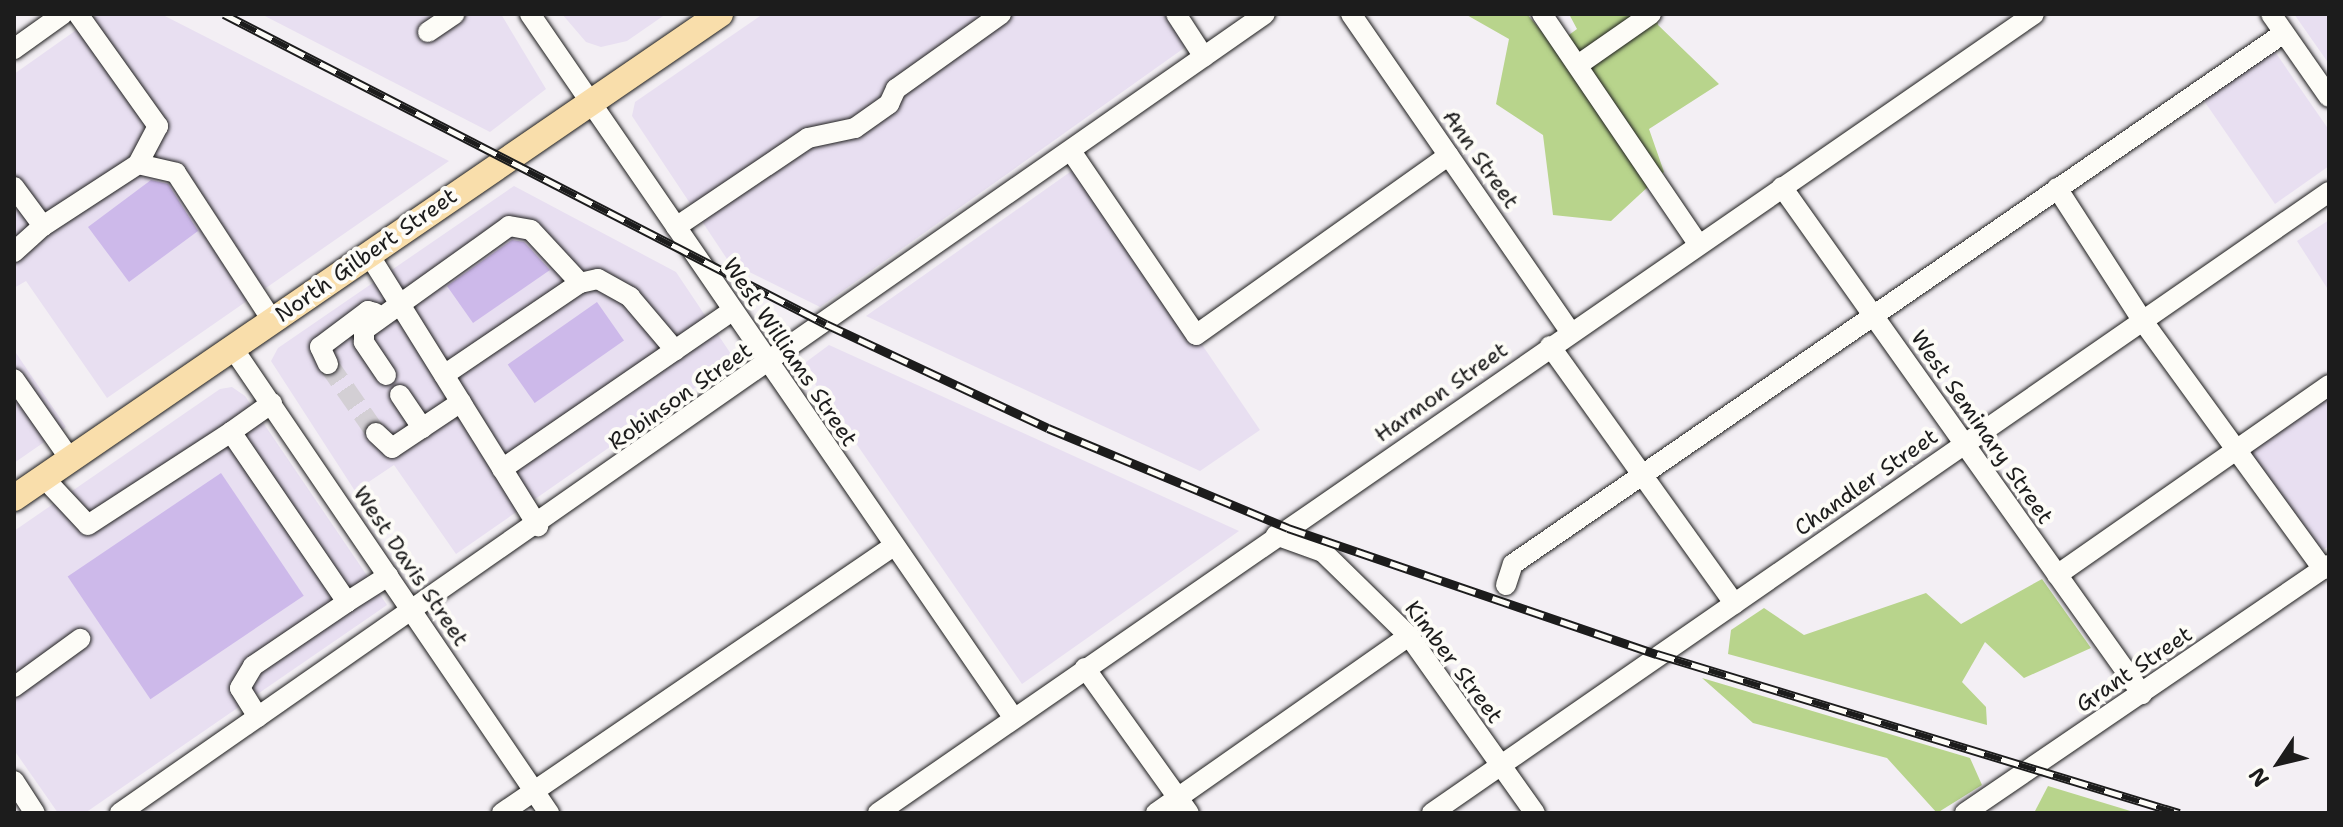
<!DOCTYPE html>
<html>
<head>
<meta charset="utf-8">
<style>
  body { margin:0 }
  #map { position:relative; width:2343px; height:827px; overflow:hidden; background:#f3eff4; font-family:"Shantell Sans",sans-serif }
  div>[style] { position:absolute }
  .built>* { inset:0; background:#e8dff1 }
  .green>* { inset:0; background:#b8d48c }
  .building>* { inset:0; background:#cdb9ea; transform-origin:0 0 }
  .minor-tunnel>* { height:20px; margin-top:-10px; transform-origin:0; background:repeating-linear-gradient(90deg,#d3cfd4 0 20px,transparent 0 30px) }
  .roads { filter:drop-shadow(0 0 2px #1c1c1c) drop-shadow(0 0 2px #1c1c1c) }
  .minor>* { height:20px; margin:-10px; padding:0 10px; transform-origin:10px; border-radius:10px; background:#fdfcf7 }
  .major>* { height:26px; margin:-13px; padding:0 13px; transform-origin:13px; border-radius:13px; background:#f9deab }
  .rail>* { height:9px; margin-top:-4.5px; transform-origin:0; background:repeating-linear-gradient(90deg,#fdfcf7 0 18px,#1c1c1c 0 36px); box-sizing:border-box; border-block:2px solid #1c1c1c }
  span { translate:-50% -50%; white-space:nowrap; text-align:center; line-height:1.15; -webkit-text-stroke:8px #fdfcf7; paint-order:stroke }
  .street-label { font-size:22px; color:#1c1c1c }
  .frame { position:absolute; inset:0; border:16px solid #1c1c1c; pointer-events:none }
  .north { position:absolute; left:2239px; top:723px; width:80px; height:80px; -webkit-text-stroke:6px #fdfcf7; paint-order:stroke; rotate:235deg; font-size:22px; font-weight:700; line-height:32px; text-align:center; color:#1c1c1c }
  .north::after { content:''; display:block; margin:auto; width:28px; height:36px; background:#1c1c1c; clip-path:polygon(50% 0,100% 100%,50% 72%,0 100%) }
</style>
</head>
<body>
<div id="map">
  <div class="built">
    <div style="clip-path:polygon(99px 14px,161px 14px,449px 161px,107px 398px,26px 281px,14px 288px,14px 74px)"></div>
    <div style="clip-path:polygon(261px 14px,501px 14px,546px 89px,490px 132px)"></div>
    <div style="clip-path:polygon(562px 14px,666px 14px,627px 41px,601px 47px,586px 42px)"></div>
    <div style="clip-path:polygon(763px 14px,1176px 14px,1194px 41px,820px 307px,729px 262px,632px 116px,635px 102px)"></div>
    <div style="clip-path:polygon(2294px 14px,2329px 14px,2329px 64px)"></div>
    <div style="clip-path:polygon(2269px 43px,2329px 130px,2329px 166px,2275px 204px,2198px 92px)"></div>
    <div style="clip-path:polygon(1080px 165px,1260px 430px,1200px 471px,866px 316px)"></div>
    <div style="clip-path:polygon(514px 186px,676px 272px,735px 360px,456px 554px,394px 465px,355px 491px,271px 361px,278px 348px)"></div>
    <div style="clip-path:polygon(2329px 220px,2329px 291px,2297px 241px)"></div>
    <div style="clip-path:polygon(829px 345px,1239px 531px,1022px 684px,802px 365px)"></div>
    <div style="clip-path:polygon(14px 350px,66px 427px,14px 463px)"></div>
    <div style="clip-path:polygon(2329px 385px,2329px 546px,2314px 556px,2239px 447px)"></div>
    <div style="clip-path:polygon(232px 387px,245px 396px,387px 605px,85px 813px,58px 813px,14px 750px,14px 531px,220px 389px)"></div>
  </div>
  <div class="green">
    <div style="clip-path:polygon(1465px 14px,1527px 14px,1554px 46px,1577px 29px,1569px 14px,1656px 14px,1658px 25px,1719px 84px,1649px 129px,1664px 172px,1611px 221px,1553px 215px,1543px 135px,1496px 104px,1509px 39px)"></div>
    <div style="clip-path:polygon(2042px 579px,2091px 648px,2024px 678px,1985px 642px,1962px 682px,1986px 707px,1987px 725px,1728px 654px,1731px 630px,1764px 608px,1804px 635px,1926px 593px,1961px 624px)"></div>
    <div style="clip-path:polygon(1702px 678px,1970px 758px,1982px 785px,1937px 813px,1887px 758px,1753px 723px)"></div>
    <div style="clip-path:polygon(2048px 786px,2137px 813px,2034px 813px)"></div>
  </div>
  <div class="building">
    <div style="clip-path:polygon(151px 180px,168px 184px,198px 231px,129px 282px,88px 227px)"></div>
    <div style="clip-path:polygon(512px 240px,524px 242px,550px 270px,473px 323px,447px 286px)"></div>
    <div style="left:597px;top:302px;width:47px;height:109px;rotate:55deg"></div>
    <div style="left:221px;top:473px;width:148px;height:185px;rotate:56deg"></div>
  </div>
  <div class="minor-tunnel">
    <div style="left:328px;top:364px;width:84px;rotate:55.2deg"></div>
  </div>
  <div class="roads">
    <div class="minor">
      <div style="left:78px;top:14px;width:138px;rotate:54.5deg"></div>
      <div style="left:158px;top:126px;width:43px;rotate:117.8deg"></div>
      <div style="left:138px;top:164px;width:39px;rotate:13deg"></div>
      <div style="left:176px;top:173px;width:176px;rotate:56.9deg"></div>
      <div style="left:530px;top:14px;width:853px;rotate:55.51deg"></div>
      <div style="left:1176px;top:14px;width:51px;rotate:56.9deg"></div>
      <div style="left:1351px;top:14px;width:385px;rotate:55.4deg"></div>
      <div style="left:1542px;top:14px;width:279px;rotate:55.8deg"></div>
      <div style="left:2271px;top:14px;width:101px;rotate:55.1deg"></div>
      <div style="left:428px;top:32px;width:32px;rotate:-34deg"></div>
      <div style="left:14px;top:49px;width:60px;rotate:-35.5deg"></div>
      <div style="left:1578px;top:65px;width:89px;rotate:-34.9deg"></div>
      <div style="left:1071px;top:151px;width:222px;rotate:55.8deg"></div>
      <div style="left:1196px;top:335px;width:310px;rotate:-35.4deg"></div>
      <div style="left:14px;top:187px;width:49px;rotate:53.4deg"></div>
      <div style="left:43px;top:226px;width:113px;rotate:-33.1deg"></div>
      <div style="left:1782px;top:187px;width:622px;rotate:54.62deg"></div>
      <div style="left:2057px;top:188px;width:157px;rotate:57.2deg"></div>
      <div style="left:2142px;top:320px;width:308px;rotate:54deg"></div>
      <div style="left:676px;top:227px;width:159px;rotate:-34deg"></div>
      <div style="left:808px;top:138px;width:48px;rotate:-12deg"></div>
      <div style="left:855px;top:128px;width:42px;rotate:-35.2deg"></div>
      <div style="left:889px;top:104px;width:17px;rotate:-65deg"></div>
      <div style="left:896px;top:89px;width:129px;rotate:-35.5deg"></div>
      <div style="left:14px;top:252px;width:39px;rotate:-42deg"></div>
      <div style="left:368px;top:253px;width:322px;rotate:58.1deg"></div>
      <div style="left:1550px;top:346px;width:317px;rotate:54.4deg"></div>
      <div style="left:232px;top:347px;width:564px;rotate:55.77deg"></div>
      <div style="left:328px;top:364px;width:19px;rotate:-115deg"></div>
      <div style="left:320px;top:347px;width:60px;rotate:-36.9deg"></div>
      <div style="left:368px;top:311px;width:7px;rotate:16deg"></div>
      <div style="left:386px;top:375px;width:40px;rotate:-124deg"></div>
      <div style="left:364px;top:342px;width:12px;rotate:-90deg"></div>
      <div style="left:364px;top:330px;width:178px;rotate:-35.6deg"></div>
      <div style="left:509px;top:226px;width:22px;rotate:10deg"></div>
      <div style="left:531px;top:230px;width:72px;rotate:47.2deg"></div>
      <div style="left:444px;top:375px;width:164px;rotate:-34.1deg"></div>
      <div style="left:580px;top:283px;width:18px;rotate:-13deg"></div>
      <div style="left:598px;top:279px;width:37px;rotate:29deg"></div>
      <div style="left:630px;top:297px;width:70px;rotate:49.7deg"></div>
      <div style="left:14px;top:379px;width:98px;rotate:55deg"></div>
      <div style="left:400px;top:395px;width:40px;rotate:56deg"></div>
      <div style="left:272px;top:403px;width:50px;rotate:144.7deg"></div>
      <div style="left:231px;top:432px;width:206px;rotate:55.7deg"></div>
      <div style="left:347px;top:602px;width:49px;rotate:-32.4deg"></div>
      <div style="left:376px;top:433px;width:22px;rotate:43deg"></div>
      <div style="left:392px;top:448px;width:83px;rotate:-33.7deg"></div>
      <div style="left:502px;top:469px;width:279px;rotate:-34.5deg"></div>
      <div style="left:44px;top:478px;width:64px;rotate:46.9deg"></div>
      <div style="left:88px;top:525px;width:171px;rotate:-33deg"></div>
      <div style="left:1276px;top:535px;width:50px;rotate:19.9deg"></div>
      <div style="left:1323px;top:552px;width:120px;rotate:44.3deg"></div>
      <div style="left:1409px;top:636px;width:217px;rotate:54.6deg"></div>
      <div style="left:2057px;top:575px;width:332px;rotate:-34.9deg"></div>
      <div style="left:1506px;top:585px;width:22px;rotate:-72deg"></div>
      <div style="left:1513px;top:564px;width:936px;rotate:-34.56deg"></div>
      <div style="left:1085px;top:668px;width:178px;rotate:54.4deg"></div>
      <div style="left:14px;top:687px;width:82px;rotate:-36deg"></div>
      <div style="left:258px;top:717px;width:34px;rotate:-122deg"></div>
      <div style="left:240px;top:688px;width:26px;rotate:-59deg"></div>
      <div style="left:253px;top:666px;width:114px;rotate:-34.2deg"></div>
      <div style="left:14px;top:781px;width:38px;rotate:57deg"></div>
      <div style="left:120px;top:813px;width:1396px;rotate:-34.91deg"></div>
      <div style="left:502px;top:813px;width:474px;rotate:-34.3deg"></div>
      <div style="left:878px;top:813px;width:1405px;rotate:-34.65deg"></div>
      <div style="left:1156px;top:813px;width:309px;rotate:-35deg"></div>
      <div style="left:1432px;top:813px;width:1091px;rotate:-34.7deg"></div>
      <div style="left:1965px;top:813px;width:440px;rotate:-34.3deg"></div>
    </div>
    <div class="major">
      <div style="left:14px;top:498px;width:856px;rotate:-34.43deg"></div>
    </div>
  </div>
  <div class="rail">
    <div style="left:224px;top:14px;width:677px;rotate:27.25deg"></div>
    <div style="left:826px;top:324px;width:245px;rotate:25.1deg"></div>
    <div style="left:1048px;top:428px;width:260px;rotate:22.6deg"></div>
    <div style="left:1288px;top:528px;width:390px;rotate:18.9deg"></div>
    <div style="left:1657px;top:654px;width:546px;rotate:16.94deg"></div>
  </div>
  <div class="street-label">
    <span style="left:1481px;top:159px;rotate:55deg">Ann Street</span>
    <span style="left:366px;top:255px;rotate:-35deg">North Gilbert Street</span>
    <span style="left:790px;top:352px;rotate:56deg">West Williams Street</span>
    <span style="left:1441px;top:392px;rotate:-35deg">Harmon Street</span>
    <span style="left:680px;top:396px;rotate:-35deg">Robinson Street</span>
    <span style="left:1982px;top:427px;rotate:55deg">West Seminary Street</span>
    <span style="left:1866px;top:482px;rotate:-35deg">Chandler Street</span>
    <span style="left:411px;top:566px;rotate:56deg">West Davis Street</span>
    <span style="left:1454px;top:662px;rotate:53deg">Kimber Street</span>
    <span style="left:2134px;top:669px;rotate:-34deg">Grant Street</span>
  </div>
  <div class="frame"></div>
  <div class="north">N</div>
</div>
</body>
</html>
